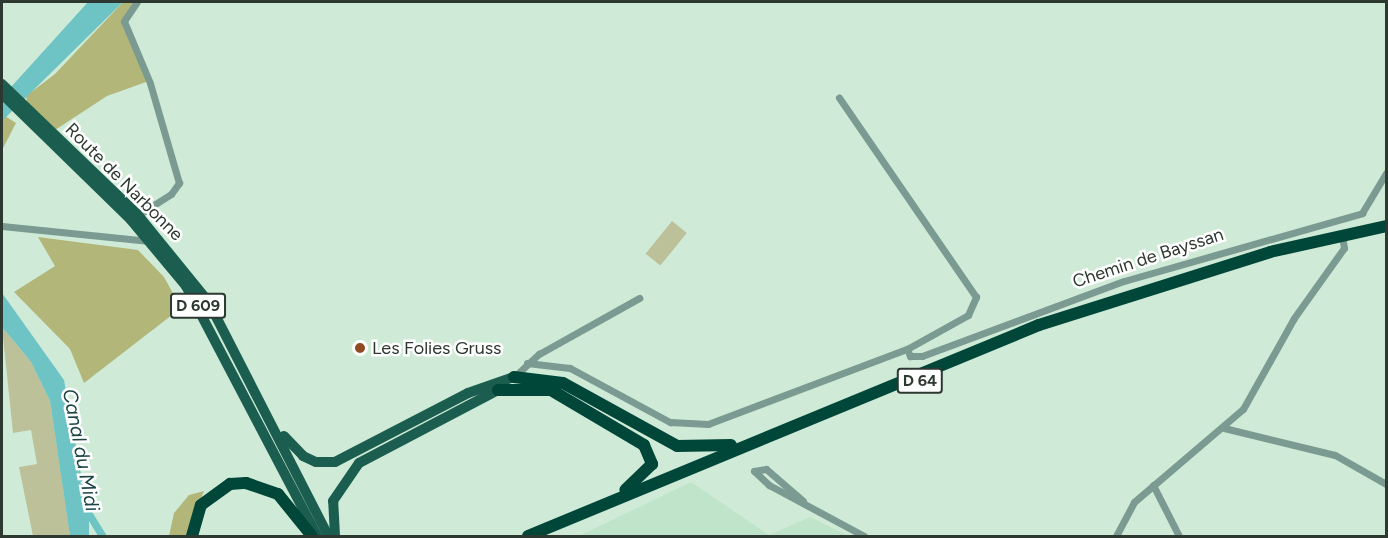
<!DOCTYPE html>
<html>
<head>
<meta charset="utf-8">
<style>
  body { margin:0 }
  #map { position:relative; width:1388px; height:538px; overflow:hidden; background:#cfebd7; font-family:Figtree,sans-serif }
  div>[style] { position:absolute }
  .built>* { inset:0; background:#c0e4ca }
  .green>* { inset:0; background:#bdc199; transform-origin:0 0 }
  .forest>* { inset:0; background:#b2b779 }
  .water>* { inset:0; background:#6ec4c5 }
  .street>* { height:7px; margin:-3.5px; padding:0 3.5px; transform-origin:3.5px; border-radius:3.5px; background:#7b9b92 }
  .primary>* { height:10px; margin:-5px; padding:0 5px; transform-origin:5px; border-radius:5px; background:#1b5e50 }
  .highway>* { height:12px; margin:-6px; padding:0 6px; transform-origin:6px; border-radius:6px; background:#004639 }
  .dots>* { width:16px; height:16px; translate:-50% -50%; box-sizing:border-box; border:3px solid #fff; border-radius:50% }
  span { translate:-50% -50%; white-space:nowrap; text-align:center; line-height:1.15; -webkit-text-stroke:5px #fff; paint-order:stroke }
  .shield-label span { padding:2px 4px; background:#fff; border:2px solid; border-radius:4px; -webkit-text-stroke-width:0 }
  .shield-label { font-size:16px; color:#2c3830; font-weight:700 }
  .street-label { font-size:18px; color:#2c3830 }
  .poi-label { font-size:18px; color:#2c3830 }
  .left { translate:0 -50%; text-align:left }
  .water-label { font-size:20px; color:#1b4444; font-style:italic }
  .frame { position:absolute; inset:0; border:3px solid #2c3830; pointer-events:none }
</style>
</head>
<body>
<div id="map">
  <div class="built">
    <div style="clip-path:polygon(691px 482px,769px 535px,810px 517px,849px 536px,579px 536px)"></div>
  </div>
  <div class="green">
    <div style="left:672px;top:221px;width:19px;height:42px;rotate:39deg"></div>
    <div style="clip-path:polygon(2px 327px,31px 362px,50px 401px,70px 535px,33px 536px,19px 467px,37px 464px,31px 430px,13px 433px)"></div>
  </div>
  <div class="forest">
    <div style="clip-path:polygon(123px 2px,137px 2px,124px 21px,149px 81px,107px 96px,52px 132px,28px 109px,26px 96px,55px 74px)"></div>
    <div style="clip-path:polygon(5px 116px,16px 123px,2px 150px,2px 121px)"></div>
    <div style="clip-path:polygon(38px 237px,138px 250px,164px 277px,181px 308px,84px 383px,70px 349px,14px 292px,55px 266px)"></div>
    <div style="clip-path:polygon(204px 491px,186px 536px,169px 536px,174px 513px,189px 495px)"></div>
  </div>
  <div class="water">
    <div style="clip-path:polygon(88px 2px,123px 2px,2px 121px,2px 97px)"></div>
    <div style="clip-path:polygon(2px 293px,64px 380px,86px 502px,107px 536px,98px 536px,89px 521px,89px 536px,70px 536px,50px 401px,31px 362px,2px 327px)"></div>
  </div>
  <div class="street">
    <div style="left:135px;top:217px;width:43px;rotate:-32.6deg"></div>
    <div style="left:171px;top:194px;width:14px;rotate:-54deg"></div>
    <div style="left:179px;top:183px;width:104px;rotate:-106.2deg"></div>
    <div style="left:150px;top:83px;width:67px;rotate:-112.8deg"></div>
    <div style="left:124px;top:21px;width:23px;rotate:-56deg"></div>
    <div style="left:2px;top:226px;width:148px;rotate:5.8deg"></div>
    <div style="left:907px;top:349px;width:8px;rotate:67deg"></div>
    <div style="left:910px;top:356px;width:12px"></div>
    <div style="left:922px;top:356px;width:215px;rotate:-20.4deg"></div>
    <div style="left:1124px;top:281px;width:248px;rotate:-15.9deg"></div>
    <div style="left:1362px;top:213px;width:47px;rotate:-59deg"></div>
    <div style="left:527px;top:363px;width:43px;rotate:6.6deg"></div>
    <div style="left:570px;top:368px;width:114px;rotate:28.4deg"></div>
    <div style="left:670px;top:422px;width:38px;rotate:3deg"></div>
    <div style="left:708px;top:424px;width:213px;rotate:-20.7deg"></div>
    <div style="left:907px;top:349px;width:70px;rotate:-29.1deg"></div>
    <div style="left:968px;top:315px;width:20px;rotate:-66deg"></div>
    <div style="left:976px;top:297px;width:242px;rotate:-124.5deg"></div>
    <div style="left:514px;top:377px;width:34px;rotate:-43deg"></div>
    <div style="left:539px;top:354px;width:115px;rotate:-29.2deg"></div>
    <div style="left:1224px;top:428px;width:114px;rotate:13.7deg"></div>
    <div style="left:1335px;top:455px;width:59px;rotate:29.6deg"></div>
    <div style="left:1153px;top:485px;width:57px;rotate:63deg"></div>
    <div style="left:803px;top:501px;width:49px;rotate:-139.1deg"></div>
    <div style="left:766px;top:469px;width:12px;rotate:171deg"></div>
    <div style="left:754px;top:471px;width:21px;rotate:43deg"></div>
    <div style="left:769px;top:485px;width:108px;rotate:28.2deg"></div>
    <div style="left:1116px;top:536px;width:38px;rotate:-62deg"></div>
    <div style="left:1134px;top:502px;width:143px;rotate:-40.5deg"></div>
    <div style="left:1243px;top:409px;width:104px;rotate:-60.7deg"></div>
    <div style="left:1294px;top:318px;width:86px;rotate:-54.5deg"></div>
    <div style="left:1344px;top:248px;width:12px;rotate:-99deg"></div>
  </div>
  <div class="primary">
    <div style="left:2px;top:84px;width:187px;rotate:43.9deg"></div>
    <div style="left:137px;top:214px;width:112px;rotate:50.8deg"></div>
    <div style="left:208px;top:301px;width:264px;rotate:62.9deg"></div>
    <div style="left:2px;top:94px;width:180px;rotate:44.3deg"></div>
    <div style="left:131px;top:220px;width:86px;rotate:50.2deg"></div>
    <div style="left:186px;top:286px;width:282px;rotate:62.3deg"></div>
    <div style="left:284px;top:436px;width:28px;rotate:46deg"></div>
    <div style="left:303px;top:456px;width:14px;rotate:25deg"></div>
    <div style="left:316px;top:462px;width:19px"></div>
    <div style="left:335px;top:462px;width:150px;rotate:-27.4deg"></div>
    <div style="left:468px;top:393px;width:49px;rotate:-19.2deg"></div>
    <div style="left:335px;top:536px;width:35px;rotate:-93deg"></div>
    <div style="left:333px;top:501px;width:46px;rotate:-55.6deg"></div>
    <div style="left:359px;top:463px;width:157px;rotate:-27.7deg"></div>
  </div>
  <div class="highway">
    <div style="left:514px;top:377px;width:49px;rotate:7deg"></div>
    <div style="left:563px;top:383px;width:130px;rotate:28.9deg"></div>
    <div style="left:677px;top:446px;width:54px;rotate:-1.1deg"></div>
    <div style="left:498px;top:390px;width:53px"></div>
    <div style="left:551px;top:390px;width:108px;rotate:30.6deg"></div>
    <div style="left:644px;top:445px;width:21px;rotate:67deg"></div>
    <div style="left:652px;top:464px;width:37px;rotate:136deg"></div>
    <div style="left:192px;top:536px;width:32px;rotate:-74deg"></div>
    <div style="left:201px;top:505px;width:36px;rotate:-36deg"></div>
    <div style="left:230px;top:484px;width:16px;rotate:-4deg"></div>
    <div style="left:246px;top:483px;width:34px;rotate:19deg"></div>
    <div style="left:278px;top:494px;width:54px;rotate:51deg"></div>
    <div style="left:528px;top:536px;width:553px;rotate:-22.44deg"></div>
    <div style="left:1039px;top:325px;width:242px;rotate:-17.5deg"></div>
    <div style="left:1270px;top:252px;width:119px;rotate:-12.6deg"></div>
  </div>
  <div class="dots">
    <div style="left:360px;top:348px;background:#914b23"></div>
  </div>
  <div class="shield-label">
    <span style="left:198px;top:306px">D 609</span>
    <span style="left:920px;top:381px">D 64</span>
  </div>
  <div class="street-label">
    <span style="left:124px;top:182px;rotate:45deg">Route de Narbonne</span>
    <span style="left:1148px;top:258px;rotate:-18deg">Chemin de Bayssan</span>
  </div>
  <div class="poi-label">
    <span class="left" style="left:372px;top:348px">Les Folies Gruss</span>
  </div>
  <div class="water-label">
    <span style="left:81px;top:450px;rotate:79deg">Canal du Midi</span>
  </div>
  <div class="frame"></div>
</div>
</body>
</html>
